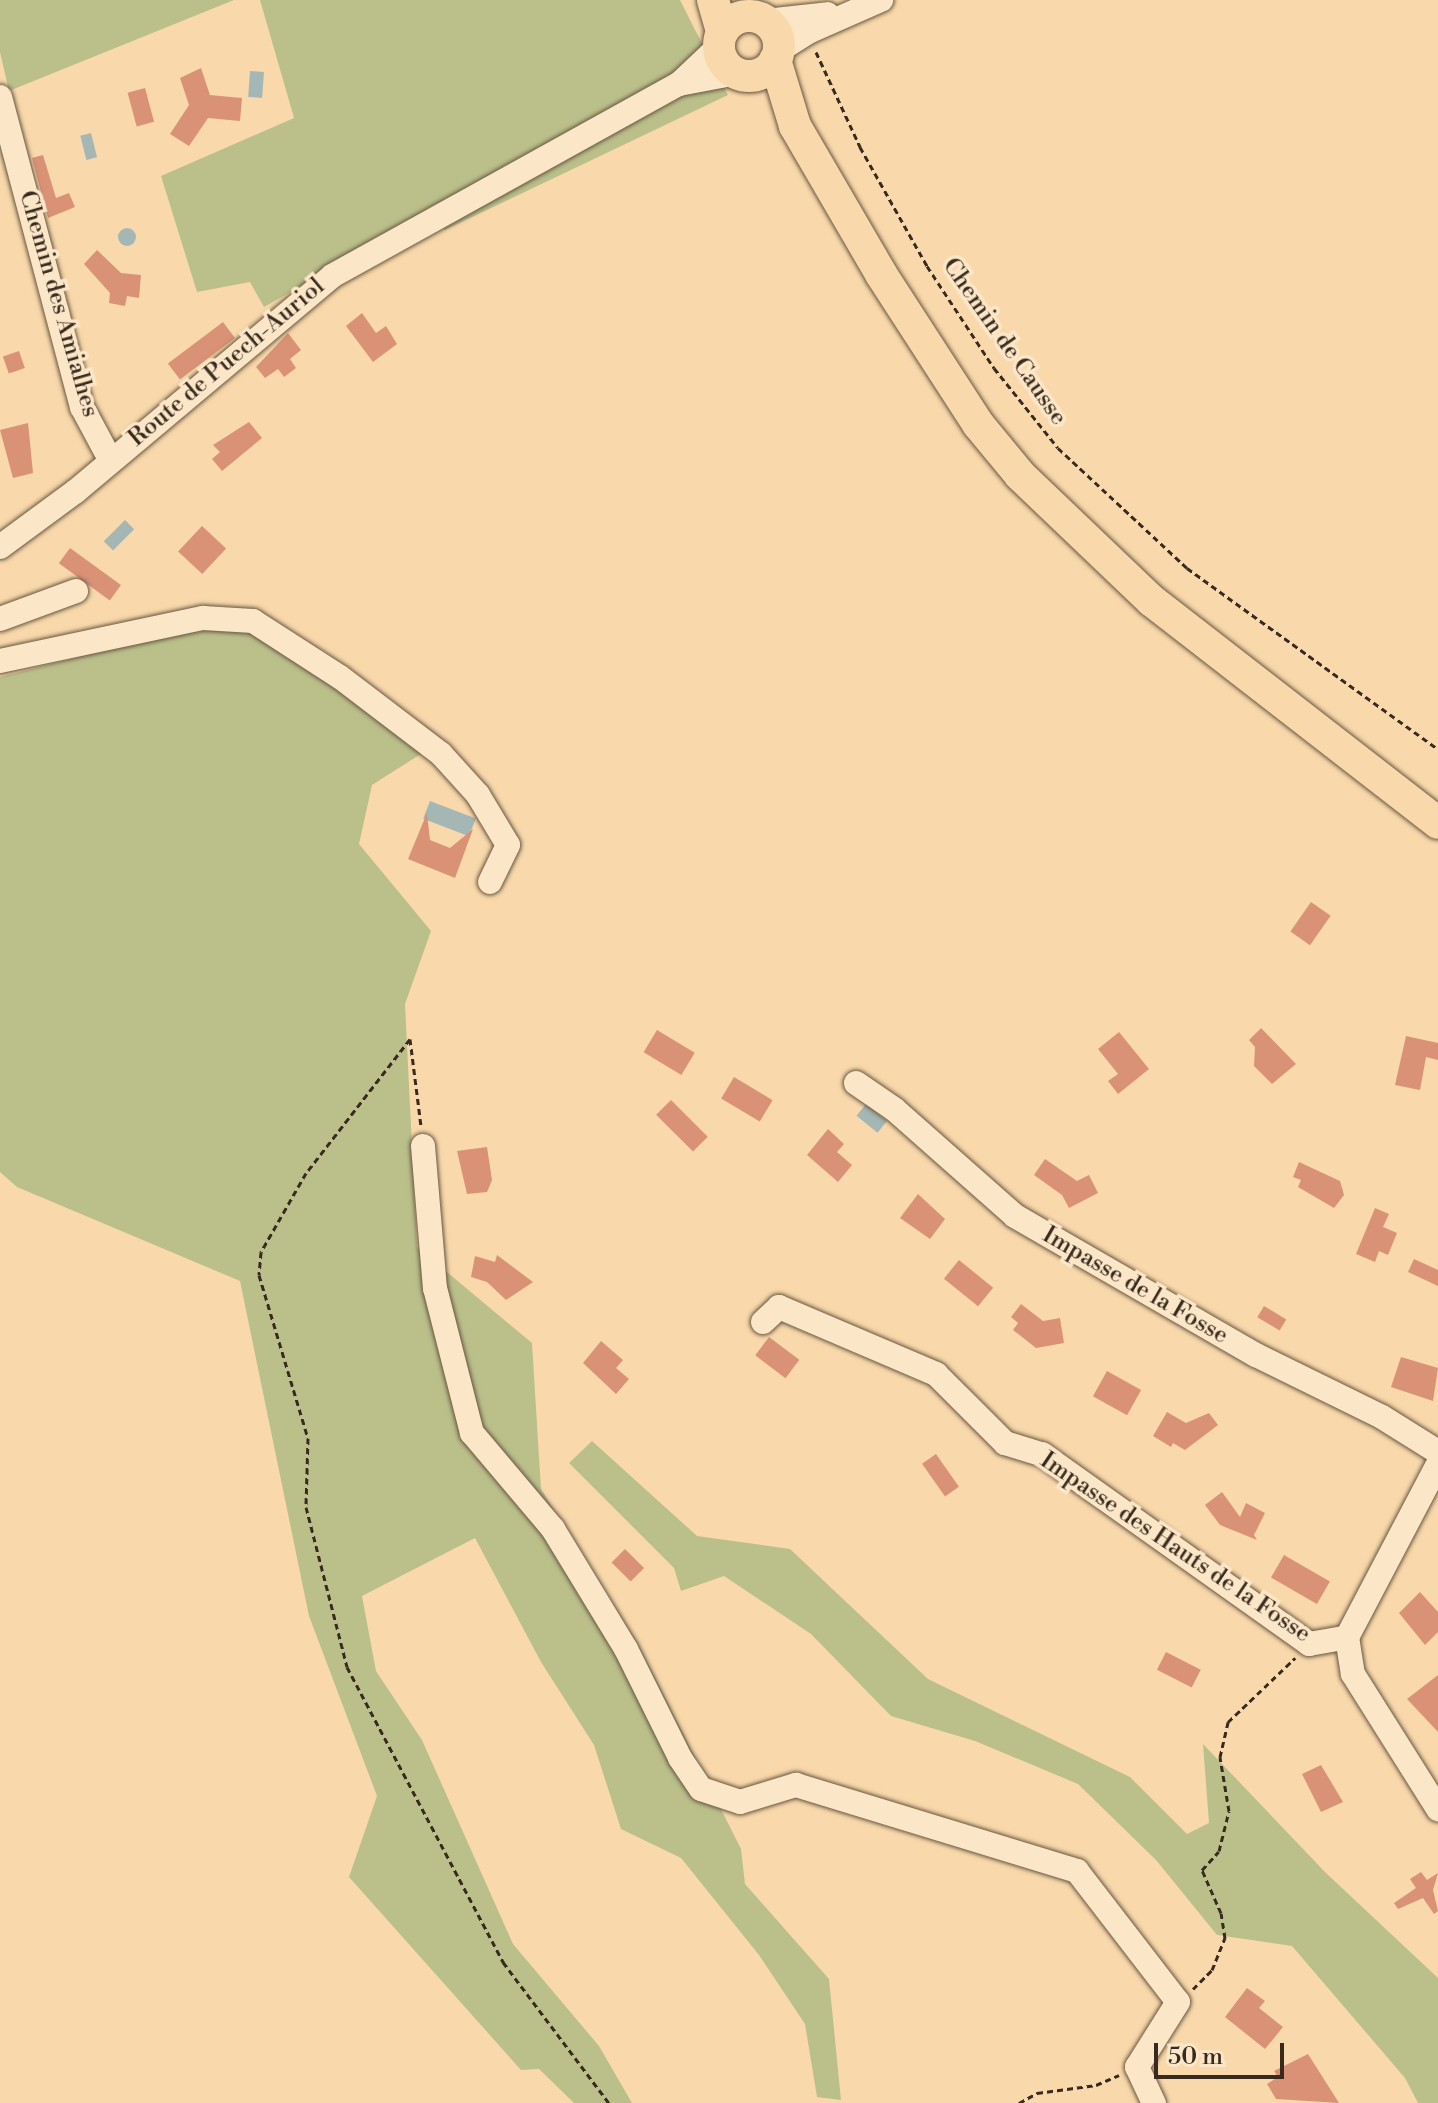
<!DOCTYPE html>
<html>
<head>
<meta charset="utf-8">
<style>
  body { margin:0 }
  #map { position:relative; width:1438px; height:2103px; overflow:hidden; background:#f9d9ab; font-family:"Libre Bodoni",serif }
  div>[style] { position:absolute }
  .green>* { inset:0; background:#bbc08b }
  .water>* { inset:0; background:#a4b7b5; transform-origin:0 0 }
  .round { border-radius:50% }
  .building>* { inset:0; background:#da9276; transform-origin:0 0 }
  .path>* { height:3px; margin-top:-1.5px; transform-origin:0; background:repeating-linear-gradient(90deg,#382a1e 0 6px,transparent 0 10px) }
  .roads { filter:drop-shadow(0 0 2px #685641) drop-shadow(0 0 2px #685641) }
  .minor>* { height:24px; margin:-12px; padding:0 12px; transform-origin:12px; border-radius:12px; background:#fbe6c8 }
  .major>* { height:32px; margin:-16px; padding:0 16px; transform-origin:16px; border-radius:16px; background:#f9d9ab }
  .major>.ring { margin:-16px; padding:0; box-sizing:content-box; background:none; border:32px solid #f9d9ab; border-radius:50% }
  span { translate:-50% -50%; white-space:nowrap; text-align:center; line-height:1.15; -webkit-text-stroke:7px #fbe6c8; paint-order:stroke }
  .street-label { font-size:24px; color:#382a1e }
  .scale { position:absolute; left:1154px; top:2043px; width:130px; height:36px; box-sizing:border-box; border:4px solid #382a1e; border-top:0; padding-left:10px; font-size:24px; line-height:28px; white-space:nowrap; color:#382a1e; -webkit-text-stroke:6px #fbe6c8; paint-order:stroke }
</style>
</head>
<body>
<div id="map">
  <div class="green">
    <div style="clip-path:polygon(0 0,234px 0,9px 91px,0 52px)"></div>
    <div style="clip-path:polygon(260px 0,680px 0,728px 95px,445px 230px,422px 218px,264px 307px,250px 282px,197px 292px,161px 176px,294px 118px)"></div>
    <div style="clip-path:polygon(194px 628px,254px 629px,424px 752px,372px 785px,359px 844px,431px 931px,405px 1004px,417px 1247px,532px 1343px,541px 1489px,638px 1644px,741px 1849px,745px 1884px,829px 1979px,841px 2100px,817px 2097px,805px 2024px,759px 1955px,681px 1858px,621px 1829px,594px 1745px,541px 1662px,475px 1538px,362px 1596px,376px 1671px,422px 1740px,513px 1944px,599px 2046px,632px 2103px,574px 2103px,539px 2069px,521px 2070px,349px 1877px,377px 1796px,309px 1616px,240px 1281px,17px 1187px,0 1172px,0 677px)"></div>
    <div style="clip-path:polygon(592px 1441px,697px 1536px,790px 1549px,928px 1679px,1130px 1777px,1187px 1834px,1209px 1823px,1203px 1744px,1326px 1873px,1438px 1978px,1438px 2103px,1418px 2103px,1405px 2078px,1292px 1946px,1217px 1935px,1156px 1860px,1078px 1784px,975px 1741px,891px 1716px,811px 1634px,724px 1576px,681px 1591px,674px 1568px,569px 1463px)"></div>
  </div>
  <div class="water">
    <div style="left:250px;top:71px;width:14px;height:26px;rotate:4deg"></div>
    <div style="left:91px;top:133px;width:25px;height:11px;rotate:76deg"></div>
    <div class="round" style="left:118px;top:228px;width:18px;height:18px"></div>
    <div style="left:125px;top:520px;width:13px;height:30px;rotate:45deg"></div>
    <div style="left:430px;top:801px;width:49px;height:19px;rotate:21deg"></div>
    <div style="left:866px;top:1104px;width:27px;height:15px;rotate:39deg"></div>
  </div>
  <div class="building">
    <div style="clip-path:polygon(201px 68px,210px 95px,242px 98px,240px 121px,208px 118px,189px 146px,170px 134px,189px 105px,180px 78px)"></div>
    <div style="left:145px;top:88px;width:35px;height:18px;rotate:75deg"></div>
    <div style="clip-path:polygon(43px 155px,56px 198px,69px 193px,75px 207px,48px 218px,32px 158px)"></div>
    <div style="clip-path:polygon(97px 250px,121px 273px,141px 275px,139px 298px,127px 296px,125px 306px,109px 303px,110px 293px,84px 264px)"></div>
    <div style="clip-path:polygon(362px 313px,376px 333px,386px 326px,397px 344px,373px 362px,346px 326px)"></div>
    <div style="left:223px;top:322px;width:20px;height:69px;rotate:53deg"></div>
    <div style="clip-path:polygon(288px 333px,301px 350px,290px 359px,296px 368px,284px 377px,278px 369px,265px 378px,256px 367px)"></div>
    <div style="left:19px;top:351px;width:18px;height:17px;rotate:71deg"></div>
    <div style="clip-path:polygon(249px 422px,262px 438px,222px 471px,212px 459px,220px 452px,213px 445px)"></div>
    <div style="clip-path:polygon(28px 423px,33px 473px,13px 478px,0 430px)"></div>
    <div style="left:202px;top:526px;width:33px;height:35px;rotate:43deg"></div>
    <div style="left:70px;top:548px;width:63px;height:19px;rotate:36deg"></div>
    <div style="clip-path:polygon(427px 813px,430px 840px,450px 848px,473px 829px,455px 878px,408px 859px)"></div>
    <div style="left:1311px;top:902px;width:24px;height:36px;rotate:35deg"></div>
    <div style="clip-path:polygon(1261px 1028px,1296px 1064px,1272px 1084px,1254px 1066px,1255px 1047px,1249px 1040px)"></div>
    <div style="left:657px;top:1030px;width:44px;height:26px;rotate:31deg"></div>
    <div style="clip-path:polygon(1119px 1032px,1149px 1069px,1118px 1094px,1108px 1081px,1118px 1074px,1098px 1049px)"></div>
    <div style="clip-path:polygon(1406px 1036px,1438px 1043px,1438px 1060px,1426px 1057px,1420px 1090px,1395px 1085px)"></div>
    <div style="left:734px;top:1077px;width:45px;height:25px;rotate:31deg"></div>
    <div style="left:671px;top:1100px;width:52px;height:21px;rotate:45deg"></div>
    <div style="clip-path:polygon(828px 1129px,844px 1144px,837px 1152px,852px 1165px,838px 1182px,807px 1155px)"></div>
    <div style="clip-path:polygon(487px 1147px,492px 1180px,487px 1192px,467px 1194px,457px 1151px)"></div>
    <div style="clip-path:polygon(1045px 1159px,1077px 1181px,1089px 1175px,1098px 1193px,1069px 1208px,1062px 1195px,1034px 1175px)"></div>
    <div style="clip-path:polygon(1299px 1162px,1340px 1181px,1344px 1195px,1334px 1208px,1298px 1187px,1301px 1180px,1293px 1177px)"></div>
    <div style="clip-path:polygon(918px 1194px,945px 1219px,930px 1239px,900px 1218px)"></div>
    <div style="clip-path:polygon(1375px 1208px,1389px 1214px,1383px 1227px,1397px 1233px,1388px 1255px,1379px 1251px,1375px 1262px,1356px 1254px)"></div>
    <div style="clip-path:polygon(497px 1255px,533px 1282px,506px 1300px,487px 1282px,471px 1277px,475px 1256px,495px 1262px)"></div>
    <div style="clip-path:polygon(1414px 1259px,1438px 1270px,1438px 1286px,1408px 1272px)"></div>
    <div style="left:959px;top:1260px;width:44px;height:24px;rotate:39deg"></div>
    <div style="clip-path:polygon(1021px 1304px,1043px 1321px,1060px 1318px,1064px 1343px,1036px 1348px,1013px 1330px,1018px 1323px,1011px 1317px)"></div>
    <div style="left:1264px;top:1306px;width:26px;height:13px;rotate:31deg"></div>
    <div style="left:769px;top:1337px;width:38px;height:23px;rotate:37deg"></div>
    <div style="clip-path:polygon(601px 1341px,623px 1360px,616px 1368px,629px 1379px,616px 1394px,583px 1363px)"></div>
    <div style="clip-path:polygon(1401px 1357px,1438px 1368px,1433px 1401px,1391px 1387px)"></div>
    <div style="left:1107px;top:1371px;width:39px;height:29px;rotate:29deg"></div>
    <div style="clip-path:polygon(1167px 1412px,1186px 1423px,1209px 1413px,1218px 1425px,1185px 1450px,1173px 1443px,1171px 1447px,1153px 1436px)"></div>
    <div style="left:936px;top:1454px;width:40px;height:17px;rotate:55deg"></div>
    <div style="clip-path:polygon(1222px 1492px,1240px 1517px,1246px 1503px,1265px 1513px,1254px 1535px,1257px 1540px,1220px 1525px,1205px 1505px)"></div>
    <div style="left:625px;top:1549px;width:27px;height:19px;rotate:45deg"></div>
    <div style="left:1284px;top:1555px;width:53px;height:26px;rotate:30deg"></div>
    <div style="clip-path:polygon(1420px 1592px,1438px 1612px,1438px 1632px,1425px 1645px,1399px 1613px)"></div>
    <div style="left:1166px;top:1652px;width:39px;height:20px;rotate:27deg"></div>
    <div style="clip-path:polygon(1438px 1675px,1438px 1732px,1407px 1699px)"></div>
    <div style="clip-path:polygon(1321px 1765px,1343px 1802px,1321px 1812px,1302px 1774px)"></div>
    <div style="clip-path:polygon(1421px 1872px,1427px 1880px,1438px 1873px,1433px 1890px,1438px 1911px,1434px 1914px,1423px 1898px,1398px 1909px,1394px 1903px,1416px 1888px,1410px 1879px)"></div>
    <div style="clip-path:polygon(1247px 1988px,1265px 2001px,1259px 2008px,1283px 2027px,1265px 2049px,1225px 2017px)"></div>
    <div style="clip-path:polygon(1308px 2054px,1327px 2084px,1339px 2103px,1276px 2099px,1267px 2084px,1278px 2077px,1274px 2071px)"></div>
  </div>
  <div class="path">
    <div style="left:816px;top:52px;width:105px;rotate:65.1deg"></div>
    <div style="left:860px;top:147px;width:137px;rotate:60.6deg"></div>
    <div style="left:927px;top:266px;width:122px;rotate:56.7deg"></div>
    <div style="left:994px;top:368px;width:102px;rotate:51.3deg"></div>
    <div style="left:1058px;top:448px;width:176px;rotate:42.9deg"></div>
    <div style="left:1187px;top:568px;width:309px;rotate:35.8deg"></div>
    <div style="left:410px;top:1039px;width:170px;rotate:127.8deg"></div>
    <div style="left:306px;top:1173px;width:91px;rotate:119.7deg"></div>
    <div style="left:261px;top:1252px;width:23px;rotate:95deg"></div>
    <div style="left:259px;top:1275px;width:170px;rotate:73.3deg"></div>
    <div style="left:308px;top:1438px;width:69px;rotate:91.7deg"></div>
    <div style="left:306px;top:1507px;width:165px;rotate:75.6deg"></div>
    <div style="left:347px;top:1667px;width:334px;rotate:62.1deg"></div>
    <div style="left:503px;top:1962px;width:176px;rotate:53.1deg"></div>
    <div style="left:410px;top:1039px;width:88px;rotate:82.8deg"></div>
    <div style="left:1193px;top:1989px;width:27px;rotate:-45deg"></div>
    <div style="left:1212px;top:1970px;width:35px;rotate:-68deg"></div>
    <div style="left:1225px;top:1938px;width:25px;rotate:-99deg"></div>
    <div style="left:1221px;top:1913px;width:47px;rotate:-113.8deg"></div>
    <div style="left:1202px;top:1870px;width:25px;rotate:-48deg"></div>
    <div style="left:1219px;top:1851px;width:41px;rotate:-76deg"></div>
    <div style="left:1229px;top:1811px;width:55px;rotate:-99.5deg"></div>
    <div style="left:1220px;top:1757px;width:36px;rotate:-77deg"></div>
    <div style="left:1228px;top:1722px;width:93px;rotate:-43.7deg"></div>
    <div style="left:1019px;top:2103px;width:21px;rotate:-29deg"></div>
    <div style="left:1037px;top:2093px;width:60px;rotate:-7.7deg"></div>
    <div style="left:1096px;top:2085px;width:25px;rotate:-23deg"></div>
  </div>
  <div class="roads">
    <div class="minor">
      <div style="left:766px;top:21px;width:62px;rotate:-6.4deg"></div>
      <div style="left:778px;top:51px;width:36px;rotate:-32deg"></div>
      <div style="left:808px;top:32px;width:80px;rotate:-23.7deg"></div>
      <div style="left:679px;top:84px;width:59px;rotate:-10.7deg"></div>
      <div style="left:0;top:97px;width:321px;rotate:75.2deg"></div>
      <div style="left:82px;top:407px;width:61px;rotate:61.8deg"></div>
      <div style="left:0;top:547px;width:94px;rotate:-36.4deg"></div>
      <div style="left:76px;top:491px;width:334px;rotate:-40deg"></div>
      <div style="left:332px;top:276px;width:397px;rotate:-29deg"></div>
      <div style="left:679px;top:84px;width:55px;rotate:-43.5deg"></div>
      <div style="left:0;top:619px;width:81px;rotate:-20.2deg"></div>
      <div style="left:0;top:661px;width:208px;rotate:-12deg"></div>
      <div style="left:203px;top:618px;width:50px;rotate:3.4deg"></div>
      <div style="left:253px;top:621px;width:103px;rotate:32.8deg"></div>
      <div style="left:340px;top:677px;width:127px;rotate:37.3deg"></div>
      <div style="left:441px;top:754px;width:55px;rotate:47.9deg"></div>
      <div style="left:478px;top:795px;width:58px;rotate:59deg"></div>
      <div style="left:508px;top:845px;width:41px;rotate:115.9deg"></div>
      <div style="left:856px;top:1083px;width:46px;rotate:34.4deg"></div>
      <div style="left:894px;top:1109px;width:162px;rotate:41.5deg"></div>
      <div style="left:1015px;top:1216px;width:278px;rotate:30deg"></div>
      <div style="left:1256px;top:1355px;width:140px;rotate:26.2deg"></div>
      <div style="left:1382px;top:1417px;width:66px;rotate:32deg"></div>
      <div style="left:423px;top:1146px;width:143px;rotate:85.2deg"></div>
      <div style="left:435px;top:1288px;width:150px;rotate:75.7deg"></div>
      <div style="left:472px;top:1433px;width:126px;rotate:49.8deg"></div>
      <div style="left:553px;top:1529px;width:140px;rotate:58.7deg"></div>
      <div style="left:626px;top:1649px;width:122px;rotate:63.6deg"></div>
      <div style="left:680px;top:1758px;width:37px;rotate:56deg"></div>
      <div style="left:701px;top:1789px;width:41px;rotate:18.4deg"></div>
      <div style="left:740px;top:1802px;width:59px;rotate:-16.9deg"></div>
      <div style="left:796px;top:1785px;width:294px;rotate:17deg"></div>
      <div style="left:1077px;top:1871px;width:165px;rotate:52.4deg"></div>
      <div style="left:1178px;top:2002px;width:77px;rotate:122.2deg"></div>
      <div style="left:1137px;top:2067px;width:40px;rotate:65deg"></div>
      <div style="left:763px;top:1322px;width:22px;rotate:-43deg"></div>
      <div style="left:779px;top:1307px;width:171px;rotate:23.1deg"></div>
      <div style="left:936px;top:1374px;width:98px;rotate:45deg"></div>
      <div style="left:1005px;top:1443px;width:39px;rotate:17deg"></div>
      <div style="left:1042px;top:1454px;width:328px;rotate:35.4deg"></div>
      <div style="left:1309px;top:1644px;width:39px;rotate:-10deg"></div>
      <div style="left:1438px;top:1464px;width:195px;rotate:117.7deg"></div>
      <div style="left:1347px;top:1637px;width:37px;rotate:81deg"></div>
      <div style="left:1353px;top:1674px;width:160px;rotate:57.8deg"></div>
    </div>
    <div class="major">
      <div style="left:713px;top:0;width:33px;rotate:74deg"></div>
      <div class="ring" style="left:719px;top:16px;width:28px;height:28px"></div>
      <div style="left:775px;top:60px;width:69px;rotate:73.1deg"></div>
      <div style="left:795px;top:126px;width:171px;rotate:59.8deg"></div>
      <div style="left:881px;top:274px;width:179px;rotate:57.1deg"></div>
      <div style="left:978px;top:424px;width:66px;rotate:50.5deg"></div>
      <div style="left:1020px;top:475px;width:182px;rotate:43.7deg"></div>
      <div style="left:1152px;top:601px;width:362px;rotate:37.8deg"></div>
    </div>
  </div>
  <div class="street-label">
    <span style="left:58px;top:304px;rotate:74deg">Chemin des Amialhes</span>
    <span style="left:1004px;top:342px;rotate:55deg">Chemin de Causse</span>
    <span style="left:227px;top:363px;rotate:-40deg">Route de Puech-Auriol</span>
    <span style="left:1135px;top:1286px;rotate:30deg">Impasse de la Fosse</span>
    <span style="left:1175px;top:1548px;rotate:34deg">Impasse des Hauts de la Fosse</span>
  </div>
  <div class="scale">50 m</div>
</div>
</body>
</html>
